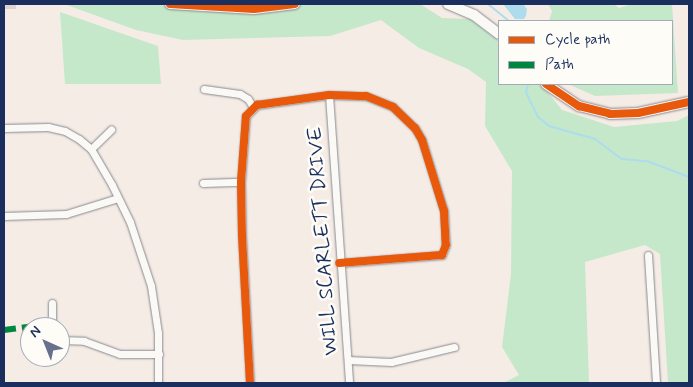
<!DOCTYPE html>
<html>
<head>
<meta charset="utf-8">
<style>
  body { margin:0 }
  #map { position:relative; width:693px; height:387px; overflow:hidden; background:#f5ece6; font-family:Mynerve,sans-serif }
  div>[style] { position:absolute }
  .green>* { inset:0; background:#c5e8ca }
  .water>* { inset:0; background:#addded }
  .stream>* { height:2px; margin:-1px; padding:0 1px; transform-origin:1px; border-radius:1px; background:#addded }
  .building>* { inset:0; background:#e0d3cd; transform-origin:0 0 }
  .roads { filter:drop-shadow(0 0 1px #89898f) drop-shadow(0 0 1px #89898f) }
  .minor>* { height:7px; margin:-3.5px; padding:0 3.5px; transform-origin:3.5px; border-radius:3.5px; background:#faf9f6 }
  .secondary>* { height:10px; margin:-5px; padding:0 5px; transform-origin:5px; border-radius:5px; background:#faf9f6 }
  .quiet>* { height:6px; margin-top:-3px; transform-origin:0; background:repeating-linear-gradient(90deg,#00873e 0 12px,transparent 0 18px) }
  .cycleway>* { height:8px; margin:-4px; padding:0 4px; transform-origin:4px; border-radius:4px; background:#e8590c }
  span { translate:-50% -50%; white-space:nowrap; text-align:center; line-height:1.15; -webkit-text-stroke:5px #fdfcf7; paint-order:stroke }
  .street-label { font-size:20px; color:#1b2f5e }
  .frame { position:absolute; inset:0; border:5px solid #1b2f5e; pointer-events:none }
  .legend { position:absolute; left:498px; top:20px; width:175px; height:65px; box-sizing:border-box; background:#fdfcf7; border:1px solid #a3aaba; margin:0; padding:6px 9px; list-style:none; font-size:15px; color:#1b2f5e }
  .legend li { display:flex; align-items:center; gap:10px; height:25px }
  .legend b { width:25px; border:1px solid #a3aaba }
  .north { position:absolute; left:20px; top:317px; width:50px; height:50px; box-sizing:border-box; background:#fdfcf7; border:1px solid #a3aaba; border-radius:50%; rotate:316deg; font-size:14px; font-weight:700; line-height:20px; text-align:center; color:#1b2f5e }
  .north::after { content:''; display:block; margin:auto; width:18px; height:22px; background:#67718e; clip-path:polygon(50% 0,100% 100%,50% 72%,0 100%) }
</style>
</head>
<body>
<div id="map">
  <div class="green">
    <div style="clip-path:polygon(64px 4px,158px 4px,181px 10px,277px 11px,303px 4px,420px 4px,442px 18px,470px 19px,499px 41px,499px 84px,541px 84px,562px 110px,614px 127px,677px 121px,689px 115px,689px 383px,668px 383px,660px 254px,645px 245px,585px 262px,589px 383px,503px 383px,519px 375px,502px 347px,511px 274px,512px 171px,485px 126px,486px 82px,468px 69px,419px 48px,381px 20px,330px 36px,183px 40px,136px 30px)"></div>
    <div style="clip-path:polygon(548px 4px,614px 4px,619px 8px,632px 4px,672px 4px,678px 93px,595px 96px,568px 84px,672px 84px,672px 21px,549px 21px,552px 11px)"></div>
    <div style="clip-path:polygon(60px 12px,158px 46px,161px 84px,65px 84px)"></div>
  </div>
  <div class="water">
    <div style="clip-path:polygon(503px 4px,523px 4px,527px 9px,526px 16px,524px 19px,515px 19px)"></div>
  </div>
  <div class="stream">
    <div style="left:488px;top:4px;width:27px;rotate:39deg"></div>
    <div style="left:528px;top:84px;width:8px;rotate:104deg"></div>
    <div style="left:526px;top:92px;width:12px;rotate:66deg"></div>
    <div style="left:531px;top:103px;width:16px;rotate:63deg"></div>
    <div style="left:538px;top:117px;width:14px;rotate:39deg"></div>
    <div style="left:549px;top:126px;width:48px;rotate:15.8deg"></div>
    <div style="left:595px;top:139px;width:34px;rotate:37deg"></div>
    <div style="left:622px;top:159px;width:25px;rotate:5deg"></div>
    <div style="left:647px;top:161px;width:45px;rotate:20.9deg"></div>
  </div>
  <div class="building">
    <div style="left:5px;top:4px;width:11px;height:5px"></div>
  </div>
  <div class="roads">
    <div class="minor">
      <div style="left:204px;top:89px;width:36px;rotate:8deg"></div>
      <div style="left:240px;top:94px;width:9px;rotate:32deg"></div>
      <div style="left:248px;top:99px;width:9px;rotate:58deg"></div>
      <div style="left:329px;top:95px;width:289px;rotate:86deg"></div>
      <div style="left:4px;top:128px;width:44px;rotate:-1.3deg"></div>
      <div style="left:48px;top:127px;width:17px;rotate:13deg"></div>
      <div style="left:65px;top:131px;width:16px;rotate:30deg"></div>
      <div style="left:79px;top:139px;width:16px;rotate:40deg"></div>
      <div style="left:91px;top:149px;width:42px;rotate:59.7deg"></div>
      <div style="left:112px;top:185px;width:41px;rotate:64.1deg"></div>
      <div style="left:130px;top:222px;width:67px;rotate:71.8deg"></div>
      <div style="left:151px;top:286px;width:48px;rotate:81.5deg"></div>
      <div style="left:158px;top:333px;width:50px;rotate:90deg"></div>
      <div style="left:91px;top:149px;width:28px;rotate:-44deg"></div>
      <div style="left:203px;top:183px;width:38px;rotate:-2deg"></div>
      <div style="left:4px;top:216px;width:62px;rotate:-1.8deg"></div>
      <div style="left:66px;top:214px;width:54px;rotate:-17.1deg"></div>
      <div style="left:648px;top:255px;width:128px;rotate:86.4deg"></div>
      <div style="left:52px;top:327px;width:24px;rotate:-90deg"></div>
      <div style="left:60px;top:340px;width:24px;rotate:2deg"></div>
      <div style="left:84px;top:341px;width:38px;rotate:20deg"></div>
      <div style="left:120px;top:354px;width:39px"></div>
      <div style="left:348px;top:360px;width:43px;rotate:2.7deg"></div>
      <div style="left:391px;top:362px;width:65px;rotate:-13.4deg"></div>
      <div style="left:250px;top:383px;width:148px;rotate:-93.1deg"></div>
      <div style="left:242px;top:235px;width:53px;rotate:-91.1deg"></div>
      <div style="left:241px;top:182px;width:66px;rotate:-85.7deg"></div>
      <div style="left:246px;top:116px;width:16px;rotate:-45deg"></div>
      <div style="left:257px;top:105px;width:73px;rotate:-7.9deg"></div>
      <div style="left:329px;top:95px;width:37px;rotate:2deg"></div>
      <div style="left:366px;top:96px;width:29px;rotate:22deg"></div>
      <div style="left:393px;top:107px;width:30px;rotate:44deg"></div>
      <div style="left:415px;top:128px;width:14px;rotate:60deg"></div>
      <div style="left:422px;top:140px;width:74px;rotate:72.8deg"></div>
      <div style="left:444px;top:211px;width:34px;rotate:87deg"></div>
      <div style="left:446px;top:245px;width:11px;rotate:112deg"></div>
      <div style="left:442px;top:255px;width:103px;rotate:175.6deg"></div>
    </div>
    <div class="secondary">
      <div style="left:170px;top:4px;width:84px;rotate:3.4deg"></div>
      <div style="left:254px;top:9px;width:41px;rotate:-7deg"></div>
      <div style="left:448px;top:4px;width:28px;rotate:23deg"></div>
      <div style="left:474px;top:15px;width:31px;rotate:37deg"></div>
      <div style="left:546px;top:84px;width:40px;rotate:34deg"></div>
      <div style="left:579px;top:106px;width:32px;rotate:14deg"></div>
      <div style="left:610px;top:114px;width:28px;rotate:-2deg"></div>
      <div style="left:638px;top:113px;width:52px;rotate:-12.2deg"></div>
    </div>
  </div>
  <div class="quiet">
    <div style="left:4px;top:330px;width:47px;rotate:-7.3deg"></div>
  </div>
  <div class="cycleway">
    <div style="left:170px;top:4px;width:84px;rotate:3.4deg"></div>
    <div style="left:254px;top:9px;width:41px;rotate:-7deg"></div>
    <div style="left:546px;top:84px;width:40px;rotate:34deg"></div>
    <div style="left:579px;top:106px;width:32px;rotate:14deg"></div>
    <div style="left:610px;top:114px;width:28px;rotate:-2deg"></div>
    <div style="left:638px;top:113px;width:52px;rotate:-12.2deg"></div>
    <div style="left:250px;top:383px;width:148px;rotate:-93.1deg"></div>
    <div style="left:242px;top:235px;width:53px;rotate:-91.1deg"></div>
    <div style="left:241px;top:182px;width:66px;rotate:-85.7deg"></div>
    <div style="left:246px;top:116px;width:16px;rotate:-45deg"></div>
    <div style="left:257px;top:105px;width:73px;rotate:-7.9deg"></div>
    <div style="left:329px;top:95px;width:37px;rotate:2deg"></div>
    <div style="left:366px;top:96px;width:29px;rotate:22deg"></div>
    <div style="left:393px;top:107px;width:30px;rotate:44deg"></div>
    <div style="left:415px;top:128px;width:14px;rotate:60deg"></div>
    <div style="left:422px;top:140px;width:74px;rotate:72.8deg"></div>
    <div style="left:444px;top:211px;width:34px;rotate:87deg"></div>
    <div style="left:446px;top:245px;width:11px;rotate:112deg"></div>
    <div style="left:442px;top:255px;width:103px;rotate:175.6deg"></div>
  </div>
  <div class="street-label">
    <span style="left:323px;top:241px;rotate:-94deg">WILL SCARLETT DRIVE</span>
  </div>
  <div class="frame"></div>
  <ul class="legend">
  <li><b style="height:6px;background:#e8590c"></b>Cycle path</li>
  <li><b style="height:6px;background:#00873e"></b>Path</li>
  </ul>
  <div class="north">N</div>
</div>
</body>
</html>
